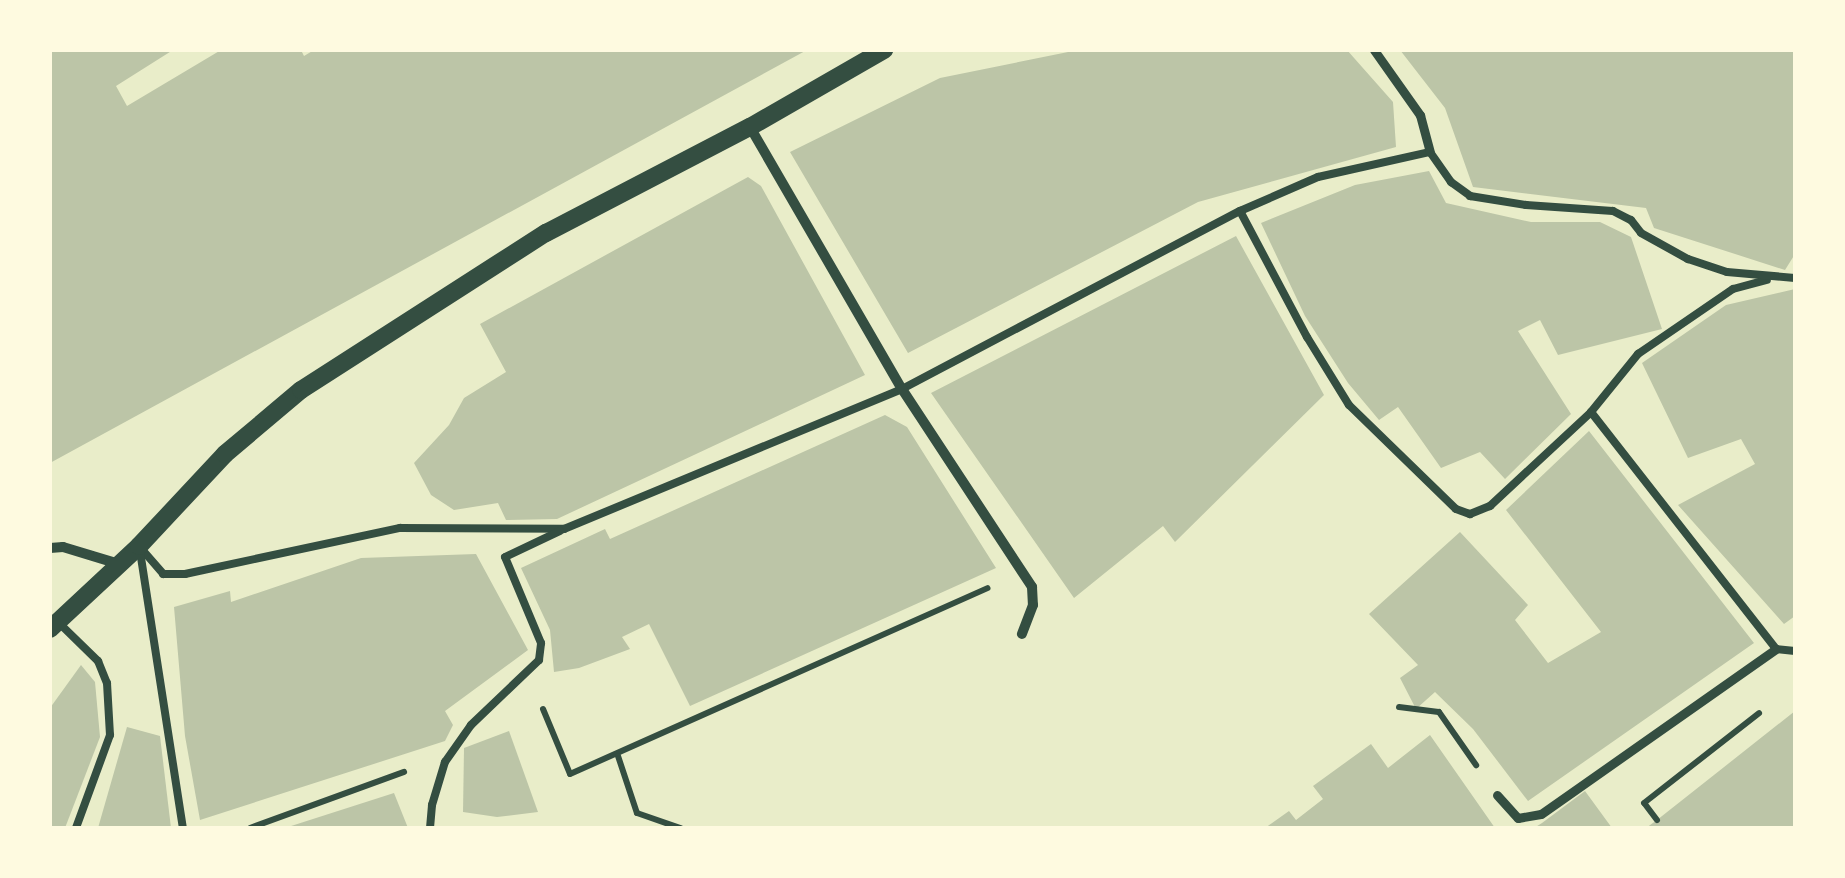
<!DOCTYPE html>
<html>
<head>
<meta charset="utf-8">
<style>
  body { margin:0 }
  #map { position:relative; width:1845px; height:878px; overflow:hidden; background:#e9edc9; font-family:Mulish,sans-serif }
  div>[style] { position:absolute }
  .building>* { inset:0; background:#bcc5a7 }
  .path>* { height:6px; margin:-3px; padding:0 3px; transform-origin:3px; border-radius:3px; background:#344e41 }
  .service>* { height:8px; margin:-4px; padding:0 4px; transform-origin:4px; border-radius:4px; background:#344e41 }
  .pedestrian>* { height:9px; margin:-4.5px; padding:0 4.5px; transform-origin:4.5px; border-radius:4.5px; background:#344e41 }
  .minor>* { height:10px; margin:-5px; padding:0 5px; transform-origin:5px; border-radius:5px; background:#344e41 }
  .tertiary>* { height:18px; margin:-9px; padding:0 9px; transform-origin:9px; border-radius:9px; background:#344e41 }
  span { translate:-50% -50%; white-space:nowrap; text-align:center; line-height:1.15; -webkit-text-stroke:8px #fefae0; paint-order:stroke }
  .frame { position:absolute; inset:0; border:52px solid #fefae0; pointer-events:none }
</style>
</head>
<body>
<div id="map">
  <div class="building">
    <div style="clip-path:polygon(50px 50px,173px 50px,116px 86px,127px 106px,221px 50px,301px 50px,304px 56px,314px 50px,807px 50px,50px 463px)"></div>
    <div style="clip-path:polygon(1078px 50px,1347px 50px,1393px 102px,1396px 147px,1198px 202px,908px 353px,790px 152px,940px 78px)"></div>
    <div style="clip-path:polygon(1400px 50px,1795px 50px,1795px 254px,1785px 270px,1654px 228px,1646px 208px,1473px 187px,1445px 108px)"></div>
    <div style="clip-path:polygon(1429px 171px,1446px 203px,1531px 222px,1600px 222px,1631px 237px,1662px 329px,1558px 355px,1540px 320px,1518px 331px,1571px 414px,1505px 479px,1480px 452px,1441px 468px,1398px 407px,1379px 420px,1348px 383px,1305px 316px,1261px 223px,1355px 185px)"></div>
    <div style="clip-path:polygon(748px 177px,761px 186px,865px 375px,557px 519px,506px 520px,498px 503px,454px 510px,431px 495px,414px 463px,449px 425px,464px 398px,506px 372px,480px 324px)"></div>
    <div style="clip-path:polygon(1236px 236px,1324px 395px,1175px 542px,1163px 526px,1074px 598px,931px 393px)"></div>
    <div style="clip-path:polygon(1795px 289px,1795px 616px,1784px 624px,1678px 505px,1755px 464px,1741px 439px,1688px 458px,1642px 363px,1726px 305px)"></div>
    <div style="clip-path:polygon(885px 415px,907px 427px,996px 568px,690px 706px,649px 624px,622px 637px,630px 649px,579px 668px,554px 672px,550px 630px,521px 568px,605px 529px,610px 539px)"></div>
    <div style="clip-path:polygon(1589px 431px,1754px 643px,1528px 801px,1473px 729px,1435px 692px,1416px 709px,1400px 678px,1418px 665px,1369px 614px,1460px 532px,1528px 605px,1515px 620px,1548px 663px,1601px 632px,1506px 510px)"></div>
    <div style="clip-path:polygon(476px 554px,528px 650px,445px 711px,453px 725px,445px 741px,200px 820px,185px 736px,174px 607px,230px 591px,231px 602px,361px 558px)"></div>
    <div style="clip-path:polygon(81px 665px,95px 682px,100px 737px,65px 828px,50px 828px,50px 708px)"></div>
    <div style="clip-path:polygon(1795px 711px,1795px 828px,1646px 828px,1657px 820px)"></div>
    <div style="clip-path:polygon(127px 727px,160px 736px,171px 828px,98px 828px)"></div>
    <div style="clip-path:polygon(509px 731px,538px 812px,497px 817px,463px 812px,464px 748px)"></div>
    <div style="clip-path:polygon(1430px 735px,1495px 828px,1265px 828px,1289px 811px,1296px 820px,1323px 799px,1313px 786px,1371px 744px,1388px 768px)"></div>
    <div style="clip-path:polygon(1585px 791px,1612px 828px,1534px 828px,1542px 823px)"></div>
    <div style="clip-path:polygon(394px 793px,408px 828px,288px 828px,288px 827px)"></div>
  </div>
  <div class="path">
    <div style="left:1399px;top:707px;width:40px;rotate:7.1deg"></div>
    <div style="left:1439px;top:712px;width:65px;rotate:55.1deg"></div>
    <div style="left:543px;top:709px;width:70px;rotate:67.4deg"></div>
    <div style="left:570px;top:774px;width:457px;rotate:-24deg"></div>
    <div style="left:618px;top:756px;width:60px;rotate:71.6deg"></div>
    <div style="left:637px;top:813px;width:46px;rotate:19.2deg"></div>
    <div style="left:1657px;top:820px;width:21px;rotate:-127deg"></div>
    <div style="left:1644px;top:803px;width:146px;rotate:-38deg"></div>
    <div style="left:250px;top:828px;width:164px;rotate:-20deg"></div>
  </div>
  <div class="service">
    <div style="left:1240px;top:211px;width:143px;rotate:62deg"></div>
    <div style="left:1307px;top:337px;width:80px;rotate:58.3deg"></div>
    <div style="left:1349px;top:405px;width:149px;rotate:44.2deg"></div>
    <div style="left:1456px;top:509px;width:15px;rotate:20deg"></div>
    <div style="left:1470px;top:514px;width:22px;rotate:-22deg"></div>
    <div style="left:1490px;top:506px;width:138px;rotate:-42.9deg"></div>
    <div style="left:1591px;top:412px;width:75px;rotate:-51deg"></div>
    <div style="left:1638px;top:354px;width:115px;rotate:-34.4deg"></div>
    <div style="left:1733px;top:289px;width:35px;rotate:-15deg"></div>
    <div style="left:1591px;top:412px;width:301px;rotate:52deg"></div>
    <div style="left:1776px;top:649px;width:19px;rotate:6deg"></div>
    <div style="left:139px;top:546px;width:37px;rotate:49deg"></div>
    <div style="left:163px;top:574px;width:22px"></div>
    <div style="left:185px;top:574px;width:220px;rotate:-12.1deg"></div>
    <div style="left:400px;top:528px;width:164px;rotate:0.3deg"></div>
    <div style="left:564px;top:529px;width:366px;rotate:-22.5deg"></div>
    <div style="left:902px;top:389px;width:382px;rotate:-27.8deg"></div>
    <div style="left:1240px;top:211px;width:85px;rotate:-23.6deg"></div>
    <div style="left:1318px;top:177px;width:115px;rotate:-12.6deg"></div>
    <div style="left:1430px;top:152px;width:37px;rotate:55deg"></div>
    <div style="left:1451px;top:182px;width:24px;rotate:36deg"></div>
    <div style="left:1470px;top:196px;width:57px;rotate:9.1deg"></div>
    <div style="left:1526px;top:205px;width:87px;rotate:3.9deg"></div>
    <div style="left:1613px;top:211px;width:20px;rotate:27deg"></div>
    <div style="left:1631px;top:220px;width:16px;rotate:52deg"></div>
    <div style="left:1641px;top:233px;width:54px;rotate:29deg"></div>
    <div style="left:1688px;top:259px;width:41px;rotate:18.4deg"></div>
    <div style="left:1727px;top:272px;width:68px;rotate:5deg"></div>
    <div style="left:140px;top:551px;width:280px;rotate:81.2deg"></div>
    <div style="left:58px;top:622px;width:56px;rotate:44.3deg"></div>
    <div style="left:98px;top:661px;width:24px;rotate:68deg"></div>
    <div style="left:107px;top:683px;width:52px;rotate:86.7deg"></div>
    <div style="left:110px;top:735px;width:99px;rotate:110.1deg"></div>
    <div style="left:430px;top:828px;width:23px;rotate:-85deg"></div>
    <div style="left:432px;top:805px;width:45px;rotate:-73.2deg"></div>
    <div style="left:445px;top:762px;width:45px;rotate:-54.9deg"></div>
    <div style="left:471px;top:725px;width:94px;rotate:-43.7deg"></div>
    <div style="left:539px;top:660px;width:17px;rotate:-83deg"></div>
    <div style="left:541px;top:643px;width:93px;rotate:-112.7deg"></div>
    <div style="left:505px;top:557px;width:61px;rotate:-25.3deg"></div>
  </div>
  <div class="pedestrian">
    <div style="left:1374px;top:50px;width:80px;rotate:54.7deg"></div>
    <div style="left:1420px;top:115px;width:38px;rotate:75deg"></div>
    <div style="left:1497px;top:795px;width:31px;rotate:48deg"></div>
    <div style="left:1518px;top:818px;width:23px;rotate:-10deg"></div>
    <div style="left:1541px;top:814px;width:287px;rotate:-35.1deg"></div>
  </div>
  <div class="minor">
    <div style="left:750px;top:127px;width:303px;rotate:59.9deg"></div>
    <div style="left:902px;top:389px;width:237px;rotate:56.7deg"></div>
    <div style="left:1032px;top:587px;width:18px;rotate:87deg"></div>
    <div style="left:1033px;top:605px;width:31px;rotate:111deg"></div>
    <div style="left:50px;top:548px;width:13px;rotate:-4deg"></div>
    <div style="left:63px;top:547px;width:59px;rotate:16.9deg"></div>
  </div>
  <div class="tertiary">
    <div style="left:50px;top:629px;width:122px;rotate:-43deg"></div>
    <div style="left:139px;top:546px;width:126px;rotate:-46.9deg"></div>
    <div style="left:225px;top:454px;width:99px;rotate:-40.1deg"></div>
    <div style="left:301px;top:390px;width:291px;rotate:-32.7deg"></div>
    <div style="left:546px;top:233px;width:230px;rotate:-27.5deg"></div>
    <div style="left:750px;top:127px;width:155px;rotate:-29.9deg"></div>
  </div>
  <div class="frame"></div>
</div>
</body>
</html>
